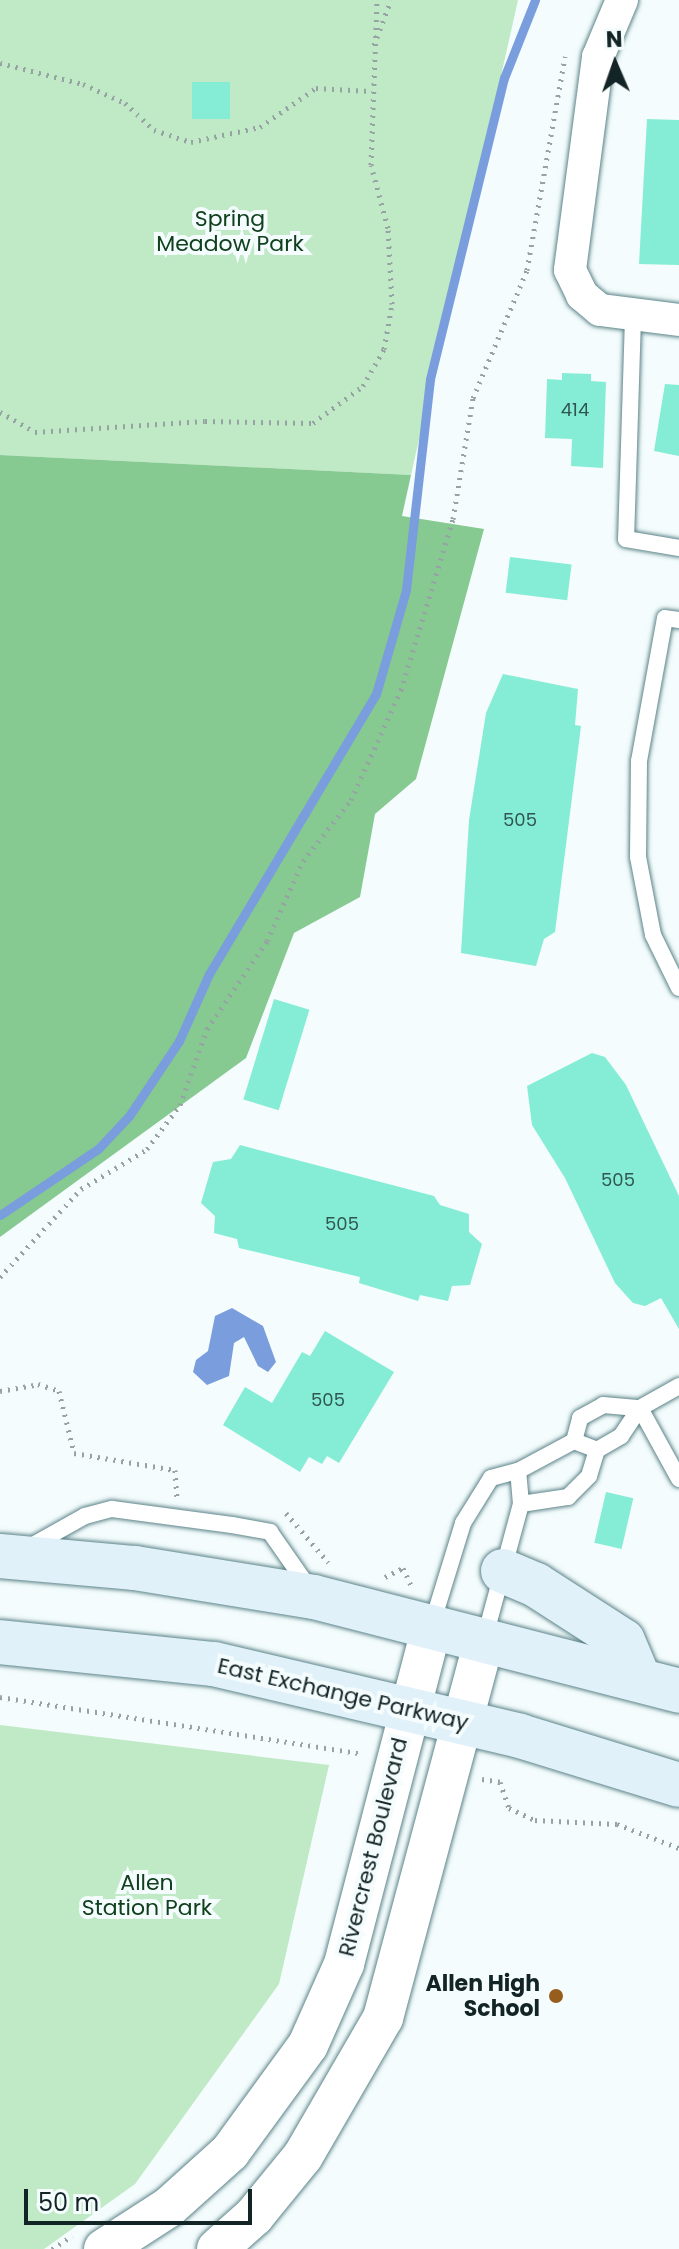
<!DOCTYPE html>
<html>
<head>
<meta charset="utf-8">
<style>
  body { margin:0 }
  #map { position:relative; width:679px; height:2249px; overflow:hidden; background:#f4fcfd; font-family:Poppins,sans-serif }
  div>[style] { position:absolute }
  .green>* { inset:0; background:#c0e9c5 }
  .forest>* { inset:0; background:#86c991 }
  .water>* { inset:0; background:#799ddd }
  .stream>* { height:9px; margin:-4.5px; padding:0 4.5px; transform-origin:4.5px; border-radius:4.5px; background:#799ddd }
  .building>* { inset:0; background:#85edd5; transform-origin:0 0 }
  .path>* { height:5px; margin-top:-2.5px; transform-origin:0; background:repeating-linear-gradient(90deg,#96a2a3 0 2px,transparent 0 8px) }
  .roads { filter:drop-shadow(0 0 2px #5c8489) drop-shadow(0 0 2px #5c8489) }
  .service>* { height:16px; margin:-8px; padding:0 8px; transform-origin:8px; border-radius:8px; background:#fff }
  .minor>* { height:32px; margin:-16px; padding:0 16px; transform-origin:16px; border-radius:16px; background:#fff }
  .tertiary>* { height:40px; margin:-20px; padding:0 20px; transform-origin:20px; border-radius:20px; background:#fff }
  .secondary>* { height:44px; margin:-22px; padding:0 22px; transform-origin:22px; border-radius:22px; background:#e0f1fa }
  .dots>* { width:22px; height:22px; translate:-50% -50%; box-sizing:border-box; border:4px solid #f4fcfd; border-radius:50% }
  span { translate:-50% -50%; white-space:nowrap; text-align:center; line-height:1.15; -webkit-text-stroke:8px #f4fcfd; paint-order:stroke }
  .number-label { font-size:18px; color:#305652 }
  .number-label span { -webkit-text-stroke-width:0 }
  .park-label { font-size:22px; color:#10401d }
  .street-label { font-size:22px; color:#132426 }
  .poi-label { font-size:22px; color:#132426; font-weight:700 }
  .right { translate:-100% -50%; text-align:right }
  .north { position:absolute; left:575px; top:24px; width:80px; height:80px; -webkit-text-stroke:6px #f4fcfd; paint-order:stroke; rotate:358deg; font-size:22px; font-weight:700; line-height:32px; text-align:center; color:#132426 }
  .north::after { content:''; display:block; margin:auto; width:28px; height:36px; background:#132426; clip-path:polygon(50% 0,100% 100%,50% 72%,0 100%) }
  .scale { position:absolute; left:24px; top:2189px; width:228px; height:36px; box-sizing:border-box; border:4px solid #132426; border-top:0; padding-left:10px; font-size:24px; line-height:28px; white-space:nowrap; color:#132426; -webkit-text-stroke:6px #f4fcfd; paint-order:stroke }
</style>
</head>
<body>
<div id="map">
  <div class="green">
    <div style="clip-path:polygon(0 0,518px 0,411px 475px,0 455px)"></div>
    <div style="clip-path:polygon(0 1725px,329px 1765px,279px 1984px,135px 2184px,44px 2249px,0 2249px)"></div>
  </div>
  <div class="forest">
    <div style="clip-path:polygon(0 455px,411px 475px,402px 516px,484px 529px,416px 779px,375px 814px,360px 897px,294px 933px,246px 1058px,0 1237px)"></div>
  </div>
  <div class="water">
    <div style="clip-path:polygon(232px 1308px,263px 1326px,276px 1362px,268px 1372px,258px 1366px,244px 1337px,234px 1343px,229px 1376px,207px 1385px,193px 1372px,196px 1360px,208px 1351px,215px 1316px)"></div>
  </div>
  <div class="stream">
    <div style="left:0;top:1215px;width:118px;rotate:-34deg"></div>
    <div style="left:98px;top:1149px;width:45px;rotate:-46.8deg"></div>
    <div style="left:129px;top:1116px;width:90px;rotate:-56.3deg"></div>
    <div style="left:179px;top:1041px;width:73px;rotate:-65.9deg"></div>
    <div style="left:209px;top:974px;width:326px;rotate:-59.2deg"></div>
    <div style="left:376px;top:694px;width:108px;rotate:-73.9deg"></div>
    <div style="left:406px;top:590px;width:212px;rotate:-83.5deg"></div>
    <div style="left:430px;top:379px;width:310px;rotate:-76.2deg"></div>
    <div style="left:504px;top:78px;width:84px;rotate:-68.3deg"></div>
  </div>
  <div class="building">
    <div style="left:192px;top:82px;width:38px;height:37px"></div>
    <div style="clip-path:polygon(647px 119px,679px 120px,679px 265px,639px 264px)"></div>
    <div style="clip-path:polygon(562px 373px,591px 374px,591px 381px,606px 382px,603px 468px,571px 466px,572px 439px,545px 438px,547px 379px,562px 380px)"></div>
    <div style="clip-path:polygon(665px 384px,679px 385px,679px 456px,654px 451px)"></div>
    <div style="left:510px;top:557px;width:62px;height:36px;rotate:7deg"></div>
    <div style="clip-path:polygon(503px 674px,578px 689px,575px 725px,581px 726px,555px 932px,544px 939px,536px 966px,461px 953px,469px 820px,486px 713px)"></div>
    <div style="left:274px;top:999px;width:37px;height:105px;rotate:17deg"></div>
    <div style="clip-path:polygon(592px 1053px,605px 1057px,626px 1085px,679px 1196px,679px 1329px,661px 1298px,645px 1306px,633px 1303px,615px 1283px,565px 1178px,532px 1125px,527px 1086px)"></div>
    <div style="clip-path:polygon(240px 1145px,434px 1196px,440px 1205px,469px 1214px,469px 1232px,482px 1244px,470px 1285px,452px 1286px,448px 1301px,420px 1295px,418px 1301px,359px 1283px,360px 1277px,239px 1248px,237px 1239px,214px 1233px,215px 1216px,201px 1203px,213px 1162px,231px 1159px)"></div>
    <div style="clip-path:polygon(325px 1331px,394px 1372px,339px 1463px,327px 1456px,322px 1464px,309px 1457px,300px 1472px,223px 1425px,245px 1387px,272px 1403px,302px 1352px,310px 1356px)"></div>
    <div style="left:606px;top:1492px;width:28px;height:52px;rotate:13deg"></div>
  </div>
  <div class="path">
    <div style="left:374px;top:45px;width:48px;rotate:-69.3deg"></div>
    <div style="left:0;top:63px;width:86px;rotate:14.2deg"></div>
    <div style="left:83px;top:84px;width:46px;rotate:24.3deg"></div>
    <div style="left:125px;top:103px;width:40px;rotate:43deg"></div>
    <div style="left:154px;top:130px;width:39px;rotate:18deg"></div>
    <div style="left:191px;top:142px;width:71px;rotate:-12.3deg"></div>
    <div style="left:260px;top:127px;width:68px;rotate:-34.9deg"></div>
    <div style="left:316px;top:88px;width:54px;rotate:3.2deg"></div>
    <div style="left:0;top:412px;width:40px;rotate:29.7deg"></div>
    <div style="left:35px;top:432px;width:170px;rotate:-3.7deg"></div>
    <div style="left:205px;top:421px;width:108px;rotate:1.1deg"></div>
    <div style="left:313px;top:423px;width:62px;rotate:-36.5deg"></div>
    <div style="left:363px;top:386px;width:43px;rotate:-60.4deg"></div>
    <div style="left:384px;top:349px;width:46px;rotate:-79.9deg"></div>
    <div style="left:392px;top:304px;width:76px;rotate:-93deg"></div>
    <div style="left:388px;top:228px;width:65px;rotate:-105.1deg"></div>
    <div style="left:371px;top:165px;width:165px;rotate:-87.9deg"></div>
    <div style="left:0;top:1277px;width:120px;rotate:-47.4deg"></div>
    <div style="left:81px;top:1189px;width:77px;rotate:-31.2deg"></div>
    <div style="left:147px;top:1149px;width:55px;rotate:-53.1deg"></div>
    <div style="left:180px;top:1105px;width:81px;rotate:-70.4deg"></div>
    <div style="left:207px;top:1029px;width:107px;rotate:-55.7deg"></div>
    <div style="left:267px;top:941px;width:88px;rotate:-65.8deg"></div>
    <div style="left:303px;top:861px;width:78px;rotate:-51.8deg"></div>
    <div style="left:351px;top:800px;width:121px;rotate:-65.6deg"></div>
    <div style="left:401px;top:690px;width:179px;rotate:-73.1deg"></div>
    <div style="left:453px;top:519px;width:123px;rotate:-80.6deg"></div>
    <div style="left:473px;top:398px;width:139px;rotate:-67.1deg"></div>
    <div style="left:527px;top:270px;width:217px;rotate:-79.9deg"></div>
    <div style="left:0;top:1391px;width:39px;rotate:-10deg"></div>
    <div style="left:38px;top:1384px;width:22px;rotate:18deg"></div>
    <div style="left:59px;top:1391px;width:64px;rotate:76.4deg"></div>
    <div style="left:74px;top:1453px;width:102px;rotate:9.6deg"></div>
    <div style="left:175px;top:1470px;width:27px;rotate:86deg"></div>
    <div style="left:286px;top:1513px;width:65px;rotate:49.4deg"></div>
    <div style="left:385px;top:1577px;width:20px;rotate:-27deg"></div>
    <div style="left:403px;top:1568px;width:19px;rotate:65deg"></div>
    <div style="left:0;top:1697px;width:366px;rotate:8.9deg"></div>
    <div style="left:482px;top:1779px;width:18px;rotate:9deg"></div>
    <div style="left:500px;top:1782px;width:28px;rotate:71deg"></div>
    <div style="left:509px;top:1808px;width:29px;rotate:25deg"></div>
    <div style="left:535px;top:1820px;width:82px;rotate:2.8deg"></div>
    <div style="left:617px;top:1824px;width:66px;rotate:21.2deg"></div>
    <div style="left:52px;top:2249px;width:24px;rotate:-33deg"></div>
  </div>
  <div class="roads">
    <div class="service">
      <div style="left:633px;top:318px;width:221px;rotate:91.8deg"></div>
      <div style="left:626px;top:539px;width:54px;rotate:9.6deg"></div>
      <div style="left:679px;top:620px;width:14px;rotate:-172deg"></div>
      <div style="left:665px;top:618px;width:145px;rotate:100.3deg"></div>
      <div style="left:639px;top:761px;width:96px;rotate:90.6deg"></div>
      <div style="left:638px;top:857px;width:79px;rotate:79.1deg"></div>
      <div style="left:653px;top:935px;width:59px;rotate:63.9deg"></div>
      <div style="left:640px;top:1408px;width:81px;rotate:61.2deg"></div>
      <div style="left:574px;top:1441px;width:25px;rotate:21deg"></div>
      <div style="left:597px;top:1450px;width:28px;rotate:-30deg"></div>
      <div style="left:621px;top:1436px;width:34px;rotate:-56deg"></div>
      <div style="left:640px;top:1408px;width:45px;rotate:-29.4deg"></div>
      <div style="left:521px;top:1504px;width:48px;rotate:-8.5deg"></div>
      <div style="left:568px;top:1497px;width:30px;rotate:-45deg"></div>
      <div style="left:589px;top:1476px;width:27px;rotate:-73deg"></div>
      <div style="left:26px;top:1549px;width:68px;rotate:-29.2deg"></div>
      <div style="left:85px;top:1516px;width:28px;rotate:-15deg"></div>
      <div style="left:112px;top:1509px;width:121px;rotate:7.6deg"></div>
      <div style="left:232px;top:1525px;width:39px;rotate:10deg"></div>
      <div style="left:270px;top:1532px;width:68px;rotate:55.1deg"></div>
      <div style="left:432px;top:1624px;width:106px;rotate:-72.9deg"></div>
      <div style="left:463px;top:1523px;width:53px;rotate:-58.1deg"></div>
      <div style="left:491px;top:1478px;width:28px;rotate:-15deg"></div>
      <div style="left:518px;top:1471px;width:64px;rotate:-28.2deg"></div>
      <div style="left:574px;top:1441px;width:24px;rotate:-75deg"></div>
      <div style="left:580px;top:1418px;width:26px;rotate:-29deg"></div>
      <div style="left:603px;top:1405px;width:37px;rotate:5deg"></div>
      <div style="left:484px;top:1640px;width:141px;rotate:-74.8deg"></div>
      <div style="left:521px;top:1504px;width:33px;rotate:-95deg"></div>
    </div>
    <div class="minor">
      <div style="left:622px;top:0;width:62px;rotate:112.8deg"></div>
      <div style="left:598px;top:57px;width:215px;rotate:97.5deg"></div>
      <div style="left:570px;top:270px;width:28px;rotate:64deg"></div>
      <div style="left:582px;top:295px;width:23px;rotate:40deg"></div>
      <div style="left:600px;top:310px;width:80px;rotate:7.2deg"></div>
    </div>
    <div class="tertiary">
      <div style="left:104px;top:2249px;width:77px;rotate:-32.9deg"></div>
      <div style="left:169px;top:2207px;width:82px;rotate:-42deg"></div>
      <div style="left:230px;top:2152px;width:132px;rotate:-53.9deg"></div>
      <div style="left:308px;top:2045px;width:89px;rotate:-66deg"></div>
      <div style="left:344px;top:1964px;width:350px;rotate:-75.4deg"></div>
      <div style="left:217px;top:2249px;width:50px;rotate:-41.7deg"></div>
      <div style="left:254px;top:2216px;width:77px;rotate:-50.8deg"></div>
      <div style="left:303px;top:2156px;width:160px;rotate:-59.9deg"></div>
      <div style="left:383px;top:2018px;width:390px;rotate:-75deg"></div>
    </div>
    <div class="secondary">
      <div style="left:0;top:1556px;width:136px;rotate:5.1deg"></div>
      <div style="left:135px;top:1568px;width:181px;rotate:9.2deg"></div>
      <div style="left:314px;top:1597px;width:377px;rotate:14.4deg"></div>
      <div style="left:503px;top:1571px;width:36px;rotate:23deg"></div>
      <div style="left:536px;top:1585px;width:103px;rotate:32.8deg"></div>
      <div style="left:623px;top:1641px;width:41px;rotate:67.2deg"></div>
      <div style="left:0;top:1642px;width:215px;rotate:5.9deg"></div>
      <div style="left:214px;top:1664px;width:314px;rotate:13.2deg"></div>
      <div style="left:520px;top:1736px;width:166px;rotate:17.1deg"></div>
    </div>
  </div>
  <div class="dots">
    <div style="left:556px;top:1996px;background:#975d1c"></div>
  </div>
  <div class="number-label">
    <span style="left:575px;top:410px">414</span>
    <span style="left:520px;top:820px">505</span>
    <span style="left:618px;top:1180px">505</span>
    <span style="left:342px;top:1224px">505</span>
    <span style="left:328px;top:1400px">505</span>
  </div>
  <div class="park-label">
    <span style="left:230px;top:231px">Spring<br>Meadow Park</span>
    <span style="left:147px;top:1895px">Allen<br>Station Park</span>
  </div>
  <div class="street-label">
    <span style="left:343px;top:1694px;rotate:13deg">East Exchange Parkway</span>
    <span style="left:373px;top:1847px;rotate:-76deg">Rivercrest Boulevard</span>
  </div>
  <div class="poi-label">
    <span class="right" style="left:540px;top:1996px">Allen High<br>School</span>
  </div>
  <div class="north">N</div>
  <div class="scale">50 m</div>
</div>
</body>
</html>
